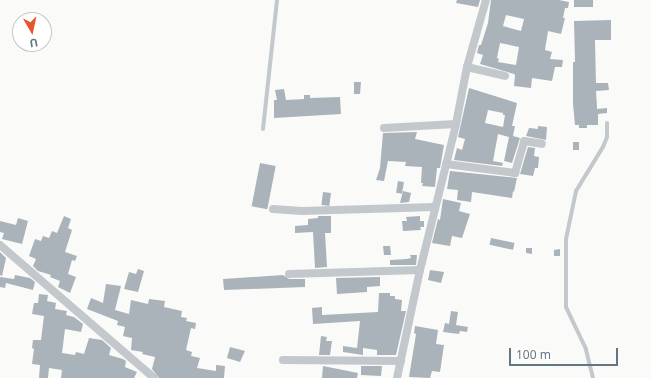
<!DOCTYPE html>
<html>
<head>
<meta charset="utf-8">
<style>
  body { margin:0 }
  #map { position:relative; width:651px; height:378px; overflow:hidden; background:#fafaf8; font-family:"Noto Sans",sans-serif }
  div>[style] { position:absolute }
  .building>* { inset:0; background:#aab3b9; transform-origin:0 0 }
  .lane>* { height:4px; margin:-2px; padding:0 2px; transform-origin:2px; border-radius:2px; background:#c3c8cc }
  .street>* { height:8px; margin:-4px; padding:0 4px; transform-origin:4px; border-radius:4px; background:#c3c8cc }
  span { translate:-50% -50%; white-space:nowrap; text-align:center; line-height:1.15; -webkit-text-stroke:4px #fff; paint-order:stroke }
  .north { position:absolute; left:12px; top:12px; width:40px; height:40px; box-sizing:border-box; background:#fff; border:1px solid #c1c8cd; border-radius:50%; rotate:171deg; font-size:11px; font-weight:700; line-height:16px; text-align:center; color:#657683 }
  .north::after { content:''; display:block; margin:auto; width:14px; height:18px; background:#e4572e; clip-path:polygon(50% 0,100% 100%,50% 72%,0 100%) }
  .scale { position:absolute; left:509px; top:348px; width:109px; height:18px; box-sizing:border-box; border:2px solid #657683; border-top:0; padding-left:5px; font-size:12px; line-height:14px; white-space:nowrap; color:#657683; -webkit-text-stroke:3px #fff; paint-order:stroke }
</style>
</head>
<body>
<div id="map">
  <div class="building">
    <div style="clip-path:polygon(457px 0,480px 0,478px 7px,456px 3px)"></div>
    <div style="clip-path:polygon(evenodd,491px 0,559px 0,569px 2px,568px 8px,565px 8px,563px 18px,565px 18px,561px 34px,548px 31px,545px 50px,552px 52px,550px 59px,563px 60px,562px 67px,555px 67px,552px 81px,532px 78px,531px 88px,514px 86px,515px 75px,514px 74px,480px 64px,483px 55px,477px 53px,479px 45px,481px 45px,488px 23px,491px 0,506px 15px,524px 19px,521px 31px,503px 26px,506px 15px,491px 0,500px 43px,519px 47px,516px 65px,498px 62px,499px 59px,497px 58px,500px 43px)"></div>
    <div style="left:574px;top:0;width:19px;height:7px"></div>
    <div style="clip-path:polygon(611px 20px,611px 40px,595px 40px,596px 83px,608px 83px,609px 90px,596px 91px,597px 107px,597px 109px,607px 108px,607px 113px,598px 114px,598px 125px,587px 125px,587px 128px,579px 128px,579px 125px,575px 125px,573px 104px,573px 62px,575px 62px,574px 21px)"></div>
    <div style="clip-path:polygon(354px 82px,361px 82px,360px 94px,354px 94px)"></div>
    <div style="clip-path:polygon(evenodd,469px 88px,517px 103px,512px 126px,515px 126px,513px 136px,520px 138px,512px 163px,504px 161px,509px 137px,498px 134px,493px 161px,503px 163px,502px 166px,454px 160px,457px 148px,462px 150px,465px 139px,458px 137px,469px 88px,488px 110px,503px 113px,503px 115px,505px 115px,503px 127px,485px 123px,488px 110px)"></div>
    <div style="clip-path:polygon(284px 89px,286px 100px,304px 99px,304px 95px,310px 95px,310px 98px,340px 97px,341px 114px,274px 118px,274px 100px,277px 100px,275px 90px)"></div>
    <div style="clip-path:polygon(538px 126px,547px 127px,546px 140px,526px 136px,529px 128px,538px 129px)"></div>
    <div style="clip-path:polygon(417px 132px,415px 139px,444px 145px,440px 168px,437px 168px,435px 187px,422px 186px,423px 183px,421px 183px,422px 167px,405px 166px,406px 162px,388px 161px,384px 181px,376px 180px,380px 168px,383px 133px)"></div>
    <div style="left:573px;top:142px;width:6px;height:8px"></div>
    <div style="clip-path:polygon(528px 147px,535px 148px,534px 156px,539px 157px,538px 168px,535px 168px,533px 176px,520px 174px)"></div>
    <div style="left:260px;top:163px;width:16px;height:44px;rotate:11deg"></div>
    <div style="clip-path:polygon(450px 171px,517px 178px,514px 192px,513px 191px,512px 198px,472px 192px,471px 202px,457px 200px,458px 190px,447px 189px)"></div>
    <div style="left:398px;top:181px;width:6px;height:12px;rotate:9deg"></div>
    <div style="clip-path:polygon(403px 191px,411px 193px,409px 202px,400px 203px)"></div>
    <div style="left:323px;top:192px;width:8px;height:13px;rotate:7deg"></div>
    <div style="clip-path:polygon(443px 199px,461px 203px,459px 211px,470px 214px,462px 238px,452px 236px,450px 246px,432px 243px,438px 219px,440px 220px)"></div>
    <div style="clip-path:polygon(64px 216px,71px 219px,68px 228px,72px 230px,65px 252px,77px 256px,75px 261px,72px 260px,68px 274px,76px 277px,70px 293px,58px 287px,60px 281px,50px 277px,51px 275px,38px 271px,33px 266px,36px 259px,29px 256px,35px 239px,41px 241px,43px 236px,49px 238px,52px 231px,57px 233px)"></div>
    <div style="clip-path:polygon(318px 216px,331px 216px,331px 233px,325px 233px,327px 267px,315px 268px,313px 232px,295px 233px,295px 226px,308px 225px,308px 219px,318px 218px)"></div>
    <div style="clip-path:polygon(420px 216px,420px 221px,424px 221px,424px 227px,420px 227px,421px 230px,403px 231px,402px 221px,407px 221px,406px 217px)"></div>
    <div style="clip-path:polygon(18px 218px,28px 221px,22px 244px,2px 239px,4px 233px,0 232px,0 221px,16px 225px)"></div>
    <div style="left:491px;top:238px;width:24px;height:7px;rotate:12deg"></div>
    <div style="clip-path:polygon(383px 246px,390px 246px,391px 255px,384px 255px)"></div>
    <div style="clip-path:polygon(526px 248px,532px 248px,532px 254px,526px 253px)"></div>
    <div style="clip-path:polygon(560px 249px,560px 256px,554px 256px,554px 250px)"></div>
    <div style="clip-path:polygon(0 252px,6px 258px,2px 276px,0 275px)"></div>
    <div style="clip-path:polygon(410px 255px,417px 255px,416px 265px,390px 265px,390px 260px,407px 259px,411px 258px)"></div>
    <div style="clip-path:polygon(138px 269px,144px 271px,138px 292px,124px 289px,129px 272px,136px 274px)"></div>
    <div style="clip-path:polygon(430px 270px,444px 272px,441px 283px,428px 280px)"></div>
    <div style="clip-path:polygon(15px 275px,30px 278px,35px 282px,33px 290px,6px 283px,5px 288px,0 287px,0 277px,14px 279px)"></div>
    <div style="clip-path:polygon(283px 275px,289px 279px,305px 279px,305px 287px,224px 290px,223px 279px)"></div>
    <div style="clip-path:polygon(380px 277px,380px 286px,367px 287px,367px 292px,337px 294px,336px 278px)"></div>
    <div style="clip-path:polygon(106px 284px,121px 286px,115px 310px,129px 314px,131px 300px,148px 304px,149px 299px,165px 301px,164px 307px,182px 311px,181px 317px,187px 318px,186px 321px,196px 323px,195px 329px,191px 328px,186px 350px,192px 352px,191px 356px,200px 358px,197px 368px,216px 371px,216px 365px,225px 366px,224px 378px,159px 378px,152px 369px,155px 357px,142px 354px,143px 352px,131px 350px,132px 338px,123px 336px,125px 327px,117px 325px,118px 321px,87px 309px,91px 298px,103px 303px)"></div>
    <div style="clip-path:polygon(379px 293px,390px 293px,390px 296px,395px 296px,395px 299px,402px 300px,401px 311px,406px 311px,396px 355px,377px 355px,377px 350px,363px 348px,363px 355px,343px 352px,343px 346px,357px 348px,360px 321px,313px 324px,312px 308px,322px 307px,322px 315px,378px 312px)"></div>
    <div style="clip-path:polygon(39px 294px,48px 295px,47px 301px,56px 303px,55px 309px,67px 311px,66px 315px,74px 317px,83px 324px,81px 332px,65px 329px,62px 353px,75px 355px,76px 352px,84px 354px,89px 338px,102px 340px,111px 348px,109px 355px,123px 359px,126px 361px,125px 367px,137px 372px,134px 378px,61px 378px,62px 370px,49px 368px,48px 378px,39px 378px,40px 365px,32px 364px,34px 349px,32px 348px,33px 340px,41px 340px,44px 316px,32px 314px,34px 303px,38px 303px)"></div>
    <div style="clip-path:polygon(451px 311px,458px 312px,456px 325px,468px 327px,467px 332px,460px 331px,459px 334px,443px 332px,445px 323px,449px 324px)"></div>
    <div style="clip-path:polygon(415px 326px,438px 330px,436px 344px,444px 345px,440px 372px,432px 371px,430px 378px,409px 377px,416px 334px,414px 333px)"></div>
    <div style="clip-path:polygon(321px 336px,327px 337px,326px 341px,332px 341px,330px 355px,319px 355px)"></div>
    <div style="clip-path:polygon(230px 347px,245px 351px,240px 362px,227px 358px)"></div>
    <div style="clip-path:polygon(323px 366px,358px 373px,357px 378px,322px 378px)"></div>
    <div style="clip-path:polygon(361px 366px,382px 366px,381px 376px,361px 375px)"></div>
  </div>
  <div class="lane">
    <div style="left:263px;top:129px;width:130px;rotate:-83.8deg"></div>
    <div style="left:593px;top:378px;width:30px;rotate:-104deg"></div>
    <div style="left:586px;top:349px;width:47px;rotate:-115.5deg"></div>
    <div style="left:566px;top:307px;width:68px;rotate:-90deg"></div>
    <div style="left:566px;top:239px;width:49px;rotate:-78.2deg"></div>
    <div style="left:576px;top:191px;width:52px;rotate:-58.5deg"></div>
    <div style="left:603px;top:147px;width:11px;rotate:-68deg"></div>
    <div style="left:607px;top:137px;width:14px;rotate:-90deg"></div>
  </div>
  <div class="street">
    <div style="left:467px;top:67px;width:39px;rotate:13deg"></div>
    <div style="left:384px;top:128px;width:72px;rotate:-3.2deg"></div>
    <div style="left:446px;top:164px;width:70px;rotate:7.4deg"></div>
    <div style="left:515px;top:173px;width:33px;rotate:-74deg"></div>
    <div style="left:524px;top:141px;width:18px;rotate:9deg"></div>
    <div style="left:273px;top:209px;width:29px;rotate:4deg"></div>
    <div style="left:302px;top:211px;width:133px;rotate:-1.7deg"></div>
    <div style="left:0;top:245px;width:203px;rotate:40.8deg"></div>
    <div style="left:289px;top:274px;width:131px;rotate:-1.7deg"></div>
    <div style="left:283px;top:360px;width:118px;rotate:0.5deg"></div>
    <div style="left:397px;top:378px;width:110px;rotate:-78deg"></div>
    <div style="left:420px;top:270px;width:150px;rotate:-76.1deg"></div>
    <div style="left:456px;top:124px;width:58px;rotate:-79.1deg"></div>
    <div style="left:467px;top:67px;width:70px;rotate:-74.2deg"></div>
  </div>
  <div class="north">U</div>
  <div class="scale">100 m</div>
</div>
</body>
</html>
